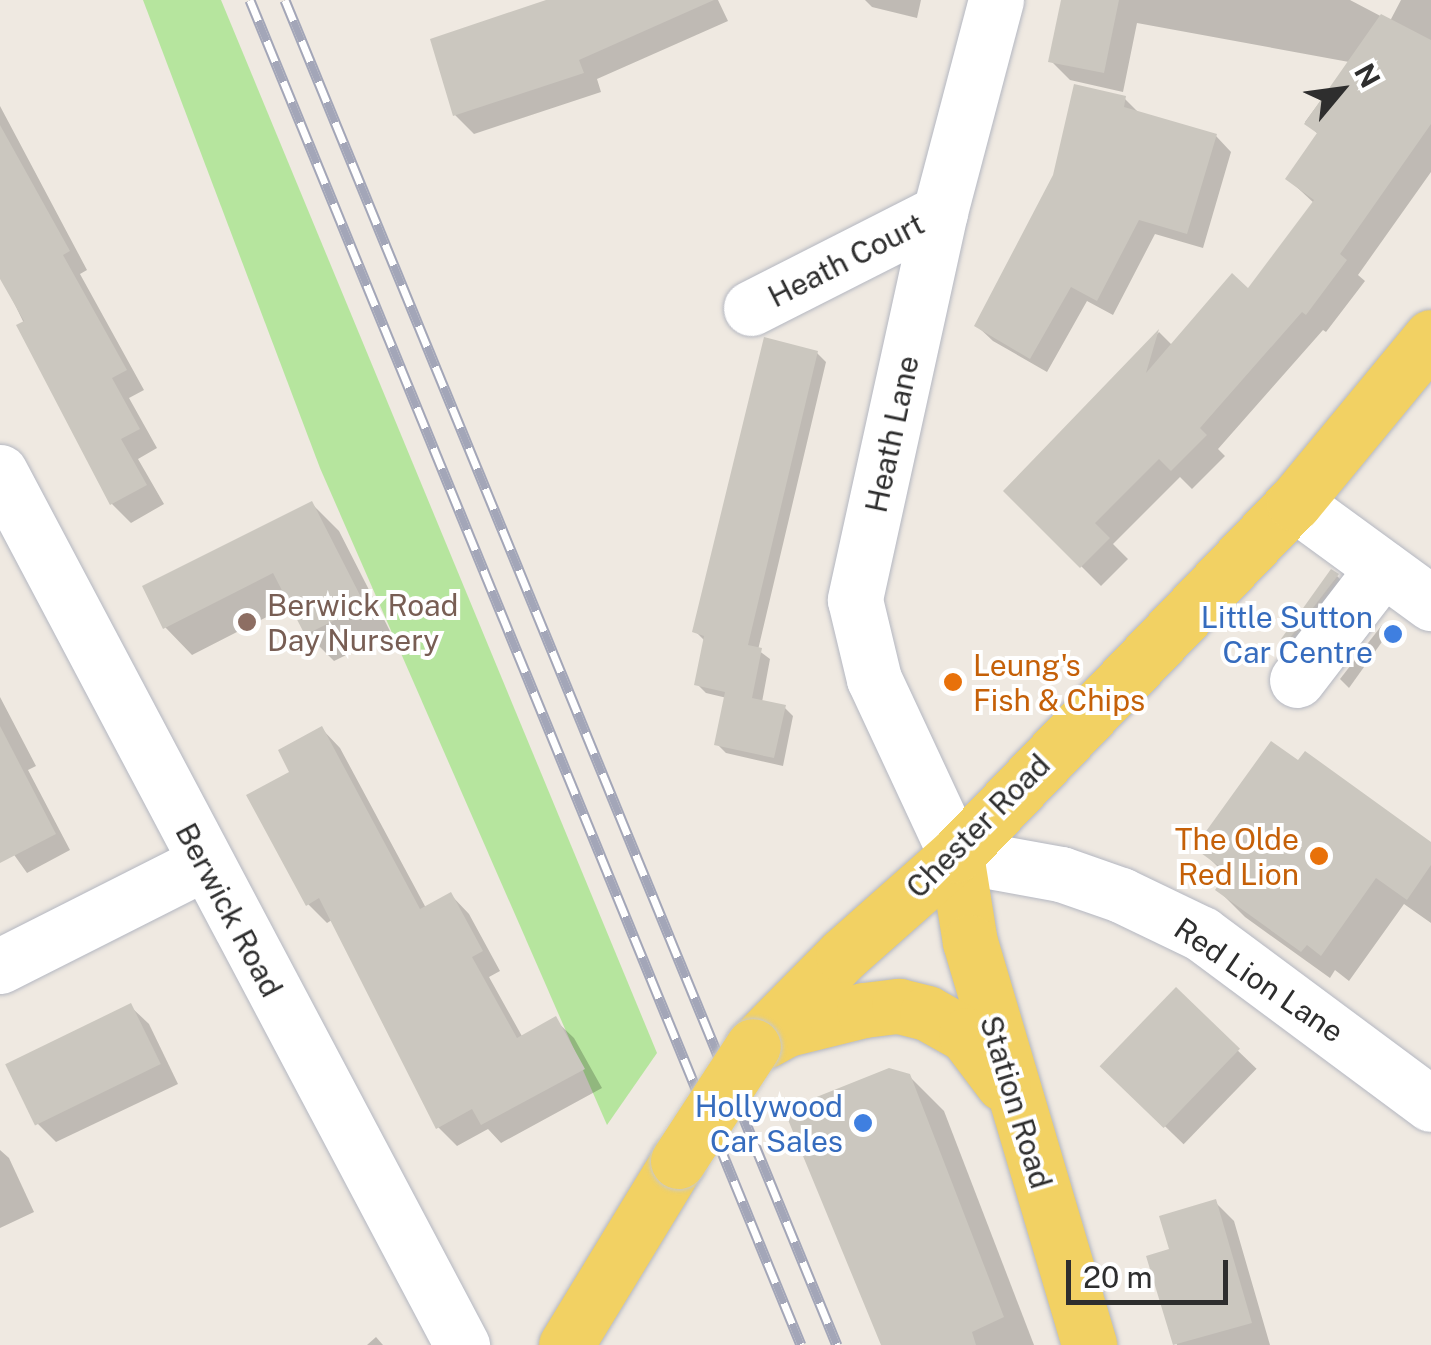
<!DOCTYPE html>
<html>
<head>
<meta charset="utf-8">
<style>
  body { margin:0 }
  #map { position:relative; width:1431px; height:1345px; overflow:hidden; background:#efe9e1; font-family:"Public Sans",sans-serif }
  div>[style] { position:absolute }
  .green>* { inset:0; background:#b6e59e }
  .shadow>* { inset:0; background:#0003; transform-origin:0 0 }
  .building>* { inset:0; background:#cbc7bf; transform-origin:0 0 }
  .roads { filter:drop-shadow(0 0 2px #b4b7c1) drop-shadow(0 0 2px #b4b7c1) }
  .minor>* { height:55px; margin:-27.5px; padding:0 27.5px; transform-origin:27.5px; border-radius:27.5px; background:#fff }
  .major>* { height:55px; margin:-27.5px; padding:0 27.5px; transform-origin:27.5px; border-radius:27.5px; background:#f2d163 }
  .rail>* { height:11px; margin-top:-5.5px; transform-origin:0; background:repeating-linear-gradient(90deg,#fff 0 22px,#a3a6b8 0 44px); box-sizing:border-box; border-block:2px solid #a3a6b8 }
  .bridges { filter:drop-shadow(0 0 2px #c9c9c9) drop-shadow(0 0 2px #c9c9c9) }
  .major-bridge>* { height:55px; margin:-27.5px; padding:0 27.5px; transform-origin:27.5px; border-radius:27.5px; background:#f2d163 }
  .dots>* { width:28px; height:28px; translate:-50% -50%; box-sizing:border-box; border:5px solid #fff; border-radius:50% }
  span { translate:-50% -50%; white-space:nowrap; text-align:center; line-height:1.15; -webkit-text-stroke:8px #fff; paint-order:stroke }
  .street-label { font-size:30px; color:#2e2e2e }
  .education-label { font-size:30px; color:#785e54 }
  .left { translate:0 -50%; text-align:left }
  .shop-label { font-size:30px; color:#366cbe }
  .right { translate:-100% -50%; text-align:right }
  .food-label { font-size:30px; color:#c56008 }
  .north { position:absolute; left:1291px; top:40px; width:100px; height:100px; -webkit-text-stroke:8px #fff; paint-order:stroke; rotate:61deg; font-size:28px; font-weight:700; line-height:40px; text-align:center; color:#2e2e2e }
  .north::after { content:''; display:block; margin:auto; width:35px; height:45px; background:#2e2e2e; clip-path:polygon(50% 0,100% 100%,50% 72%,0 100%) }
  .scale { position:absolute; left:1066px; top:1260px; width:162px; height:45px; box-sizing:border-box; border:5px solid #2e2e2e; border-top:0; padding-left:12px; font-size:30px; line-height:35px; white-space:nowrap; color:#2e2e2e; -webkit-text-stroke:8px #fff; paint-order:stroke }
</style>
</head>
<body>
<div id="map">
  <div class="green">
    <div style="clip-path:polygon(143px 0,221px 0,657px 1053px,607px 1125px,320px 468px)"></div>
  </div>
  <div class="shadow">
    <div style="clip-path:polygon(553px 0,718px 0,728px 21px,597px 79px,601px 92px,474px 134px,455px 115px)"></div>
    <div style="clip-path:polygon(865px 0,921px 0,917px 18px,872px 7px)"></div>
    <div style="clip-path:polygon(1066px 0,1350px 0,1390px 21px,1401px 0,1431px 0,1431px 172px,1358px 275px,1365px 281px,1326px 332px,1323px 330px,1218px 449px,1225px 456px,1192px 489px,1180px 477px,1113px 544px,1128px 559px,1101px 586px,1006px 491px,1159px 332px,1173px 346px,1248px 291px,1315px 204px,1288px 179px,1319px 135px,1305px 122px,1349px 62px,1137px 23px,1123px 92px,1070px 80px,1051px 61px)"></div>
    <div style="clip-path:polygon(1125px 99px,1141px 115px,1216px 136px,1231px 152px,1203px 248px,1155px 234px,1113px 315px,1087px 301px,1047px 372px,993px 341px,977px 326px,1056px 176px)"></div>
    <div style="clip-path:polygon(0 106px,87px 270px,80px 274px,144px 390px,129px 398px,157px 448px,138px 459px,164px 504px,131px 523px,112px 504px,0 274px)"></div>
    <div style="clip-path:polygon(817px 353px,826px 362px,758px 650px,770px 659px,762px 702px,784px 707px,793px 716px,783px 766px,726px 753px,717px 744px,727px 698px,706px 693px,697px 684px,705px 641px,695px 631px)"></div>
    <div style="clip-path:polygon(312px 504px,339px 531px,391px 633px,334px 661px,307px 634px,292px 604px,192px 655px,165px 627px)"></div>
    <div style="clip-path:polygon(1337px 576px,1346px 585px,1296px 650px,1284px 639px)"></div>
    <div style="clip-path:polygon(1382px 625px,1389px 632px,1349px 688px,1340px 679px)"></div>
    <div style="clip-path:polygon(0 697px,36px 766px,28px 770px,70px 850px,27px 873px,0 835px)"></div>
    <div style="clip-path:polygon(322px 729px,340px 748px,426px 908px,451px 895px,469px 914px,500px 971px,489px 977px,523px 1038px,555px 1020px,574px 1038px,602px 1088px,501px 1143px,488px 1129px,457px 1146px,438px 1127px,332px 920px,327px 923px,308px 904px,292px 773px)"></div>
    <div style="clip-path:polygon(1431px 845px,1431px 923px,1404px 904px,1349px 981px,1335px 970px,1330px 978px,1245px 917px,1218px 890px,1227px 876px,1198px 847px)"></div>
    <div style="left:1176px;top:991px;width:112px;height:105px;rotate:44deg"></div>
    <div style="clip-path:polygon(130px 1006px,149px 1024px,178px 1084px,56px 1142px,37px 1123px)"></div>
    <div style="clip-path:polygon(909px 1076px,944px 1111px,1034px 1345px,884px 1345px)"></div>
    <div style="clip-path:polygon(0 1150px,9px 1158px,34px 1212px,0 1228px)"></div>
    <div style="clip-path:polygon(1215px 1202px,1234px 1221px,1270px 1345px,1177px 1345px,1149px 1258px,1172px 1251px)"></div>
    <div style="clip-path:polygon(376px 1337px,383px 1345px,367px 1345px)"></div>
  </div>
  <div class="building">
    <div style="clip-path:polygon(546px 0,714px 0,579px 60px,584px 73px,453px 116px,430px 39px)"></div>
    <div style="clip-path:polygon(1061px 0,1119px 0,1104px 73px,1048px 62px)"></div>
    <div style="clip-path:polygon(1381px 14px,1431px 40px,1431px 124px,1340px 254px,1347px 260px,1306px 315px,1302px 312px,1200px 428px,1207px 435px,1171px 471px,1159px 459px,1095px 523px,1110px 538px,1080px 568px,1003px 491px,1159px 329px,1146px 373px,1232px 273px,1248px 288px,1314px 200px,1285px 179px,1317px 133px,1304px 124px)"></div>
    <div style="clip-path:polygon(1074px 84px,1126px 96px,1124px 107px,1217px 134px,1187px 234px,1139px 220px,1097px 301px,1071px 287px,1030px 359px,974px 326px,1053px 175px)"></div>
    <div style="clip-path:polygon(0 125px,70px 251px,63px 255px,127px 370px,112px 378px,140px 429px,121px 439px,147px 485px,110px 505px,16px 325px,24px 321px,0 279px)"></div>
    <div style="clip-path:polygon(764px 337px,818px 351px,748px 645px,762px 648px,752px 698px,786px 705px,774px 758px,714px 745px,725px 692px,694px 685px,704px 636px,692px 632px)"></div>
    <div style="clip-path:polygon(312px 501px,365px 605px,305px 635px,273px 573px,163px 629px,142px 586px)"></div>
    <div style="clip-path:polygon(1331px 569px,1339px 574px,1286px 643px,1281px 639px)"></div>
    <div style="clip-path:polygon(0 726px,56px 834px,0 863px)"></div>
    <div style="clip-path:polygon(322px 726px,420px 909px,451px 892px,483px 951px,472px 957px,517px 1038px,556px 1016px,585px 1069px,481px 1125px,472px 1109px,436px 1129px,319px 898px,306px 906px,246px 795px,289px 772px,278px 750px)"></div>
    <div style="clip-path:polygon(1271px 741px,1298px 760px,1305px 751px,1431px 842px,1431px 865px,1407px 900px,1376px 878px,1321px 956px,1307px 945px,1301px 952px,1215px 890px,1227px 872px,1194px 848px)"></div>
    <div style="left:1176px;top:987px;width:89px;height:110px;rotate:44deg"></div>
    <div style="left:131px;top:1003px;width:68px;height:140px;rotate:64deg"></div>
    <div style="clip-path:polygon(889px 1068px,910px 1074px,1004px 1317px,972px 1332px,976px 1345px,881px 1345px,784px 1110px)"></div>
    <div style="clip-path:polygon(1216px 1199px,1252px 1323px,1173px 1345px,1146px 1256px,1169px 1249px,1159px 1216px)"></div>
  </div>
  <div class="roads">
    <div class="minor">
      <div style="left:996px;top:0;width:219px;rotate:104.8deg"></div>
      <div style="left:940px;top:212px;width:397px;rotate:102.4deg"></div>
      <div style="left:855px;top:600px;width:81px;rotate:76.5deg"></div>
      <div style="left:874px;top:679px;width:194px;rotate:65deg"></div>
      <div style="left:956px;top:855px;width:107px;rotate:10.3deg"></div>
      <div style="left:1061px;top:874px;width:64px;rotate:19.3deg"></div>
      <div style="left:1121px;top:895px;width:90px;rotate:25.7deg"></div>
      <div style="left:1202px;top:934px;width:285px;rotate:36.6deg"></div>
      <div style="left:751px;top:308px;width:212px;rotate:-26.9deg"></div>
      <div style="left:0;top:472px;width:988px;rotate:62.11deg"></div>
      <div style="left:1294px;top:503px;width:170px;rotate:36.1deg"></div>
      <div style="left:1297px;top:680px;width:141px;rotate:-52.5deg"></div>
      <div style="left:0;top:966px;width:229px;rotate:-26.8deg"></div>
    </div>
    <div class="major">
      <div style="left:956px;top:855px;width:88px;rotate:80.9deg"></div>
      <div style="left:970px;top:942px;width:420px;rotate:73.5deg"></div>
      <div style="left:765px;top:1041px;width:25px;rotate:-29deg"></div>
      <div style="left:787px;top:1029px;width:79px;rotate:-13.9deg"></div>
      <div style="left:864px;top:1010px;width:35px;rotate:-7deg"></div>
      <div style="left:899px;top:1006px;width:29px;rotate:14deg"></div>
      <div style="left:927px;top:1013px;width:45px;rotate:29.4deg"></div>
      <div style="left:966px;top:1035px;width:61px;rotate:52.9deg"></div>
      <div style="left:753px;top:1046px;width:128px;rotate:-45.3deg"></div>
      <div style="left:843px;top:955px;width:151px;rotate:-41.5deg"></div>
      <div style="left:956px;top:855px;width:488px;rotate:-46.2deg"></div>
      <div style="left:1294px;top:503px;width:215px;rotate:-50.5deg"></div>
      <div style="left:566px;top:1345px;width:215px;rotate:-58.7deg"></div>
    </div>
  </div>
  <div class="rail">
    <div style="left:250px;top:0;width:1453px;rotate:67.72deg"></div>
    <div style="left:285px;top:0;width:1454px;rotate:67.69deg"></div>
  </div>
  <div class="bridges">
    <div class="major-bridge">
      <div style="left:678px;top:1161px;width:137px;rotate:-56.9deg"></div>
    </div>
  </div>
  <div class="dots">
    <div style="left:247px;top:622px;background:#8d6e63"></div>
    <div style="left:1393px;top:634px;background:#3f7fe0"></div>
    <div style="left:953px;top:682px;background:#e8710a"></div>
    <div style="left:1319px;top:856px;background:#e8710a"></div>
    <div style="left:863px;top:1123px;background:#3f7fe0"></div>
  </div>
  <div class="street-label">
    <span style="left:846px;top:260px;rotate:-27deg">Heath Court</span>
    <span style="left:892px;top:434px;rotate:-78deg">Heath Lane</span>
    <span style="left:978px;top:826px;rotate:-45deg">Chester Road</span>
    <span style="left:229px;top:910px;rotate:62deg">Berwick Road</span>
    <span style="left:1259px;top:980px;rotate:34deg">Red Lion Lane</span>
    <span style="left:1016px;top:1102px;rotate:73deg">Station Road</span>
  </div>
  <div class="education-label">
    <span class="left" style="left:267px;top:622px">Berwick Road<br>Day Nursery</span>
  </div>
  <div class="shop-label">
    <span class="right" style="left:1373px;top:634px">Little Sutton<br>Car Centre</span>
    <span class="right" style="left:843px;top:1123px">Hollywood<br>Car Sales</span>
  </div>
  <div class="food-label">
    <span class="left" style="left:973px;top:682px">Leung's<br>Fish &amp; Chips</span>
    <span class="right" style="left:1299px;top:856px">The Olde<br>Red Lion</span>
  </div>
  <div class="north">N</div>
  <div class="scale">20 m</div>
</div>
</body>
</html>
